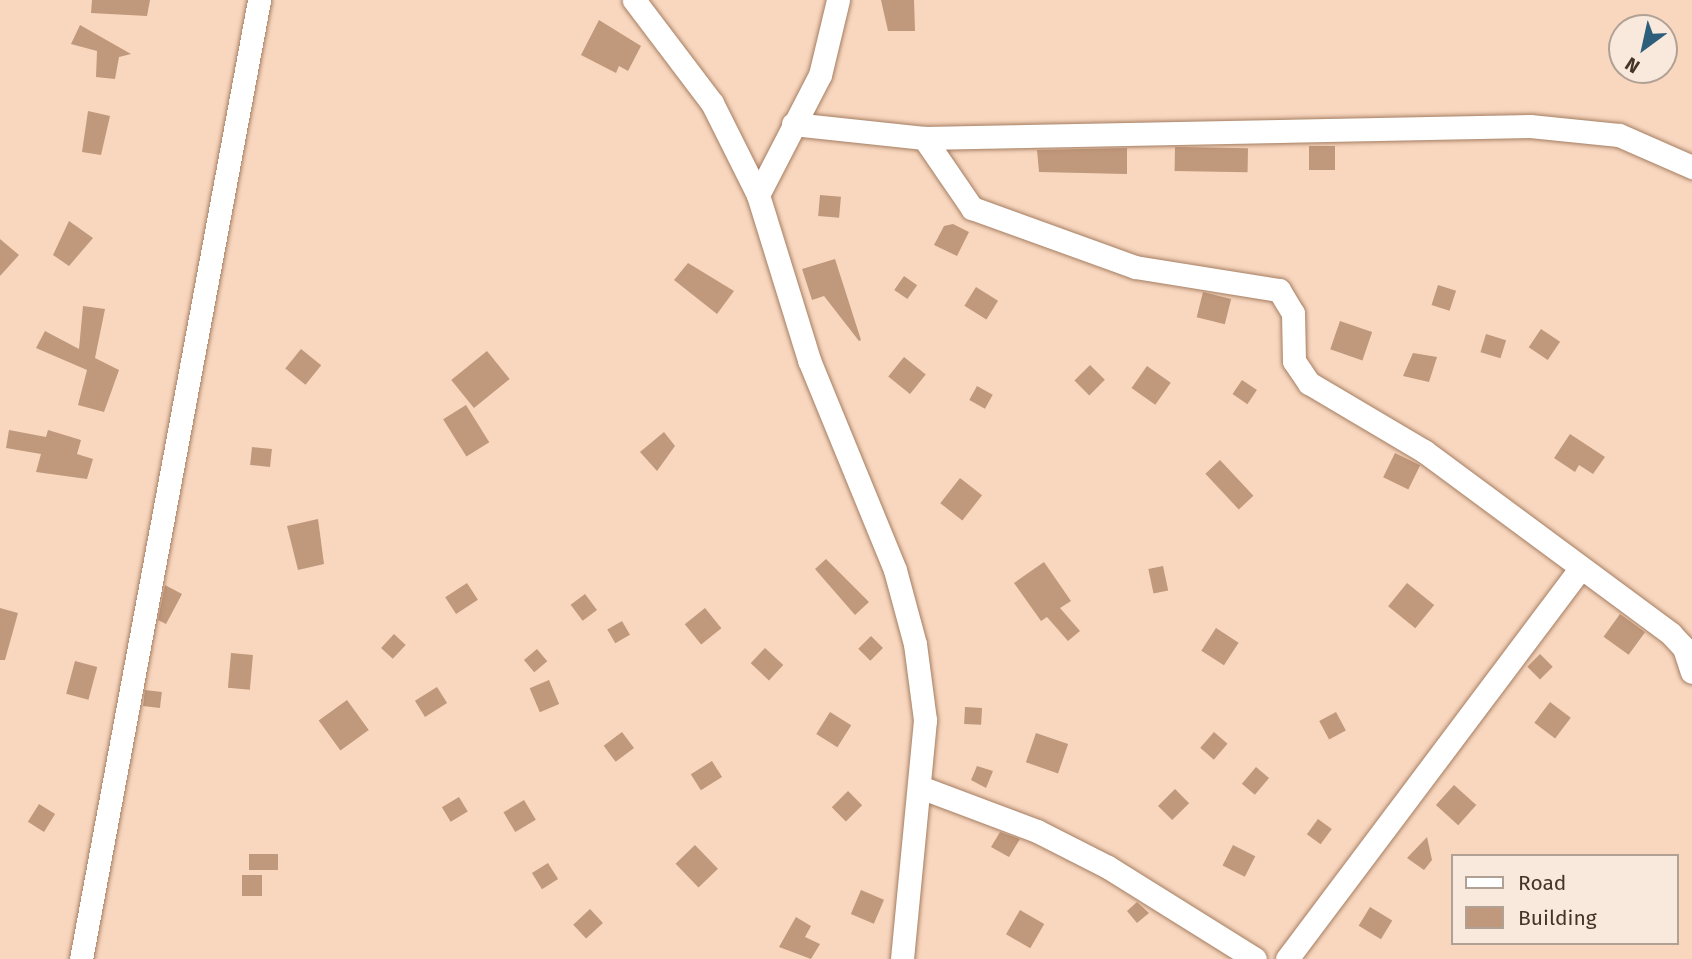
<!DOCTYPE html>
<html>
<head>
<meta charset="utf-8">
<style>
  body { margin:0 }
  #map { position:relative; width:1692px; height:959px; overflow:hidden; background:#f9d7bf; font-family:"Fira Sans",sans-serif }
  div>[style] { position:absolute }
  .building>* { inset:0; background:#c0987b; transform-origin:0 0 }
  .roads { filter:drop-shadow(0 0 2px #a47e62) drop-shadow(0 0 2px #a47e62) }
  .minor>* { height:23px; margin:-11.5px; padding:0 11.5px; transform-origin:11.5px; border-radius:11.5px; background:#fff }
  span { translate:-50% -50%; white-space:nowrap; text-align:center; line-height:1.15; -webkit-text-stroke:5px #f9e8dc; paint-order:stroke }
  .legend { position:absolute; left:1451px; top:854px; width:228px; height:91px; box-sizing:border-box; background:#f9e8dc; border:2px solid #b1a094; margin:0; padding:9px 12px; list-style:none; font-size:21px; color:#453428 }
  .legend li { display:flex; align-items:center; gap:14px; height:35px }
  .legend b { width:35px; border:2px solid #b1a094 }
  .north { position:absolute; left:1608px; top:14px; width:70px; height:70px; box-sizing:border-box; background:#f9e8dc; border:2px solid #b1a094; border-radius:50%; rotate:213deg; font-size:19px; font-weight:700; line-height:28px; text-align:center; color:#453428 }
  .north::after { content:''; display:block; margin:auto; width:24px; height:32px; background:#2d5e7c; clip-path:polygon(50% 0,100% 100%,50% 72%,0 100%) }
</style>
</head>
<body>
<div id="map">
  <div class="building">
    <div style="clip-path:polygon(92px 0,150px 0,147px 16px,91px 13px)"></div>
    <div style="clip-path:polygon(881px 0,914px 0,915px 31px,888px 31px)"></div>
    <div style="clip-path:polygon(599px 20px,641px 46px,628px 71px,619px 66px,616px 73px,581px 55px)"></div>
    <div style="clip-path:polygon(80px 25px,131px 54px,119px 57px,115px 79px,96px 77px,97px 51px,71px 44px)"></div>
    <div style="clip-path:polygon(88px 111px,110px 116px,101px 155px,82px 152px)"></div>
    <div style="left:1335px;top:146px;width:24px;height:26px;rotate:90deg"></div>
    <div style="left:1175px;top:147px;width:73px;height:24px;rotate:1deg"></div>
    <div style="clip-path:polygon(1127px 148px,1127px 174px,1039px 172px,1037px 150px)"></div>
    <div style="left:820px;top:195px;width:21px;height:21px;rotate:5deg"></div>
    <div style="clip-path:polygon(69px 221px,93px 238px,69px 266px,53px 255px)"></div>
    <div style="clip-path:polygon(953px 224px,969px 232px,957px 256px,934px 245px,944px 226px)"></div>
    <div style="clip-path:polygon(0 239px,19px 255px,0 276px)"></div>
    <div style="clip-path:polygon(835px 259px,861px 340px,859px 341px,824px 296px,812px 300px,802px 269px)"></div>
    <div style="clip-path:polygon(688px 263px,734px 291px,717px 314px,674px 280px)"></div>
    <div style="left:904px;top:276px;width:16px;height:17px;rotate:35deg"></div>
    <div style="left:1438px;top:285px;width:19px;height:21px;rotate:18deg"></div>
    <div style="left:976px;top:287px;width:26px;height:22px;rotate:32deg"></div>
    <div style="left:1203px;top:292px;width:29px;height:26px;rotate:14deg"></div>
    <div style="clip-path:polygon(83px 306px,105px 309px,95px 358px,119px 370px,104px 412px,78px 405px,87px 370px,36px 348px,45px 331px,79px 349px)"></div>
    <div style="left:1340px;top:321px;width:34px;height:30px;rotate:19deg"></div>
    <div style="left:1541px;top:329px;width:23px;height:22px;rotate:34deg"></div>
    <div style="left:1486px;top:334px;width:21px;height:19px;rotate:17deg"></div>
    <div style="left:301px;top:349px;width:26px;height:25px;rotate:39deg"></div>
    <div style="left:487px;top:351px;width:36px;height:46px;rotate:51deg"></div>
    <div style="clip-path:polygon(1413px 353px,1437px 357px,1429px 382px,1403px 376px)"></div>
    <div style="left:904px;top:357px;width:28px;height:25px;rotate:39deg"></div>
    <div style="left:1090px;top:365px;width:21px;height:22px;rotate:45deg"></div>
    <div style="left:1147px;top:366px;width:29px;height:27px;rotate:35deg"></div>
    <div style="left:1242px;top:380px;width:18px;height:17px;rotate:34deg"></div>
    <div style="left:977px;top:386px;width:18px;height:16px;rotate:29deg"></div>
    <div style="left:466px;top:405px;width:44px;height:27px;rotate:58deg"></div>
    <div style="clip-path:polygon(9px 430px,46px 437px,48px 430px,81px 440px,77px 454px,93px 459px,87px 479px,36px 472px,41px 454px,6px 448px)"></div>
    <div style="clip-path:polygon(664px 432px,675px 446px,657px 471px,640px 452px)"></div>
    <div style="clip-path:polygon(1570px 434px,1605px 457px,1593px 474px,1579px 465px,1575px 472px,1554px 458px)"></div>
    <div style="left:252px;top:447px;width:20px;height:18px;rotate:6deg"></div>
    <div style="left:1395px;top:453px;width:28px;height:27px;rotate:26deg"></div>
    <div style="left:1220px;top:460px;width:49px;height:20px;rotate:47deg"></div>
    <div style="left:960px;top:478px;width:28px;height:32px;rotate:38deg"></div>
    <div style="clip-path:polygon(318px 519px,324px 564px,298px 570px,287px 526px)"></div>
    <div style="clip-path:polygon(826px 559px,869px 602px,855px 615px,815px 569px)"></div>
    <div style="clip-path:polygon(1044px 562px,1071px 601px,1060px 608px,1080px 631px,1068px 641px,1047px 617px,1041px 621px,1014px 583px)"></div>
    <div style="left:1163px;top:566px;width:25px;height:15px;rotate:78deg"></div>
    <div style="left:467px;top:583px;width:20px;height:26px;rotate:57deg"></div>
    <div style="left:1407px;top:583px;width:35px;height:30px;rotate:39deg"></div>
    <div style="clip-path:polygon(165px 585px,182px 594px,166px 624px,158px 620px)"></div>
    <div style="left:585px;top:594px;width:20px;height:18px;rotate:53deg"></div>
    <div style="clip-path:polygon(0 608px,18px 613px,5px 660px,0 660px)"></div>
    <div style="left:705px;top:608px;width:26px;height:26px;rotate:51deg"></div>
    <div style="left:1620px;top:614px;width:31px;height:28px;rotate:36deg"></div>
    <div style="left:622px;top:621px;width:16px;height:17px;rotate:60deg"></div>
    <div style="left:1216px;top:628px;width:27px;height:27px;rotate:33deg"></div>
    <div style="left:394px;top:634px;width:16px;height:19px;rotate:43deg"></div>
    <div style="left:871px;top:636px;width:17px;height:18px;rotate:45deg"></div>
    <div style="left:765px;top:648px;width:25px;height:21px;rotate:43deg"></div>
    <div style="left:537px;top:649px;width:16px;height:17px;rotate:50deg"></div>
    <div style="left:231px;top:653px;width:22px;height:35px;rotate:5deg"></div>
    <div style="left:1540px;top:654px;width:18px;height:18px;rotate:45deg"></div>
    <div style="left:75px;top:661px;width:23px;height:34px;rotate:15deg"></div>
    <div style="left:549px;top:680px;width:26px;height:21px;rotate:67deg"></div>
    <div style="left:437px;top:687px;width:19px;height:26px;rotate:58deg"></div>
    <div style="left:145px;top:690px;width:17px;height:16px;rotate:7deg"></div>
    <div style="left:347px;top:700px;width:37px;height:35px;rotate:54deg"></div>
    <div style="left:1550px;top:702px;width:26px;height:26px;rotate:37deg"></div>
    <div style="left:965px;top:707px;width:17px;height:17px;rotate:3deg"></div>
    <div style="left:830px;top:712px;width:25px;height:26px;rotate:32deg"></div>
    <div style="left:1336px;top:712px;width:21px;height:19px;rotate:62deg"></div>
    <div style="left:622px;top:732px;width:20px;height:23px;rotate:53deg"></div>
    <div style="left:1214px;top:732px;width:18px;height:21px;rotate:41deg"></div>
    <div style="left:1036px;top:733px;width:34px;height:31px;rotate:19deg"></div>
    <div style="left:712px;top:761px;width:19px;height:25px;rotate:58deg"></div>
    <div style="clip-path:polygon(977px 766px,993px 771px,986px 788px,971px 780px)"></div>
    <div style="left:1256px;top:767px;width:17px;height:22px;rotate:40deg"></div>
    <div style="left:1454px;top:785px;width:30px;height:27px;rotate:42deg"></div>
    <div style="left:1175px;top:789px;width:20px;height:24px;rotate:45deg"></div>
    <div style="left:848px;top:791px;width:20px;height:23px;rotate:45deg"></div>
    <div style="left:459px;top:797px;width:17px;height:20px;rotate:59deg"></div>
    <div style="left:524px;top:800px;width:23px;height:24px;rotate:59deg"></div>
    <div style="left:39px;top:804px;width:19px;height:21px;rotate:32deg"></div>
    <div style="left:1318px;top:819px;width:17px;height:19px;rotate:36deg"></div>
    <div style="clip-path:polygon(1000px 832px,1020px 839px,1009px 857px,991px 847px)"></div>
    <div style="clip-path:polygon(1427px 837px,1432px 860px,1424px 870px,1407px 858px)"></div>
    <div style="left:695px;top:845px;width:33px;height:27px;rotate:46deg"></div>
    <div style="left:1233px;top:845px;width:25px;height:23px;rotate:27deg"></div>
    <div style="left:249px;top:854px;width:29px;height:16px"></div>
    <div style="left:548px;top:863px;width:19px;height:19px;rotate:58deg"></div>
    <div style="left:242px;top:875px;width:20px;height:21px"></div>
    <div style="left:861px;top:890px;width:25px;height:26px;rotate:23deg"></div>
    <div style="clip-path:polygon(1137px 902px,1149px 913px,1137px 923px,1127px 911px)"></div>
    <div style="left:1370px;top:907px;width:26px;height:22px;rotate:31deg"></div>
    <div style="left:590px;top:909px;width:19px;height:23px;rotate:47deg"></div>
    <div style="left:1020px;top:910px;width:28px;height:28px;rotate:30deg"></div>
    <div style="clip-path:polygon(796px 917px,811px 926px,805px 937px,820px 944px,811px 959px,779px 947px)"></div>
  </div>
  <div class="roads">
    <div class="minor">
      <div style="left:634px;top:0;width:129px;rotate:52.9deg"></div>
      <div style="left:712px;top:103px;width:103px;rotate:63.4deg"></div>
      <div style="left:758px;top:195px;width:173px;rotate:72.8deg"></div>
      <div style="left:809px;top:360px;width:227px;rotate:67.7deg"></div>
      <div style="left:895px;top:570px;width:77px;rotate:74.9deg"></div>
      <div style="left:915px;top:644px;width:77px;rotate:82.5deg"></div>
      <div style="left:925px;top:720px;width:240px;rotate:95.5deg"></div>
      <div style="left:793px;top:124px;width:132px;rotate:6.1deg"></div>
      <div style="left:924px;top:138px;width:606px;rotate:-1.13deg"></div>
      <div style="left:1530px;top:126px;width:89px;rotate:5.8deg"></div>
      <div style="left:1619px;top:135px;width:80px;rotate:23.7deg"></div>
      <div style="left:924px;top:138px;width:85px;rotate:55.6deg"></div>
      <div style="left:972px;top:208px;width:173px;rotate:19.9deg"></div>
      <div style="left:1135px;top:267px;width:146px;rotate:9.1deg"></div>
      <div style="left:1279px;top:290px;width:27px;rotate:59deg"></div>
      <div style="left:1293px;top:313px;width:48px;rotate:88.8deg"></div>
      <div style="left:1294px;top:361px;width:27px;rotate:56deg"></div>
      <div style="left:1309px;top:383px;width:134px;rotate:30.6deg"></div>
      <div style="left:1424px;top:451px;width:307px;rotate:36.5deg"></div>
      <div style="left:1671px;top:634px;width:19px;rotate:47deg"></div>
      <div style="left:1684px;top:648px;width:25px;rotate:72deg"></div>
      <div style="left:758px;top:195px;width:135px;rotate:-62.7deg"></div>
      <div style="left:820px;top:75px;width:77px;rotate:-76.5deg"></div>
      <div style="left:920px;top:787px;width:125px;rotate:20.6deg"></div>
      <div style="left:1037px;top:831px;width:80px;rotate:26.9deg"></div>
      <div style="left:1108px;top:867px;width:173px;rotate:32deg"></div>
      <div style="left:81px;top:959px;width:975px;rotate:-79.48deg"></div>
      <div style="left:1287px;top:959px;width:486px;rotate:-53.1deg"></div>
    </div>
  </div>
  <ul class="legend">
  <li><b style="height:9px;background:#fff"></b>Road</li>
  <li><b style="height:19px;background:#c0987b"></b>Building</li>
  </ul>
  <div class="north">N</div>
</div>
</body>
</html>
